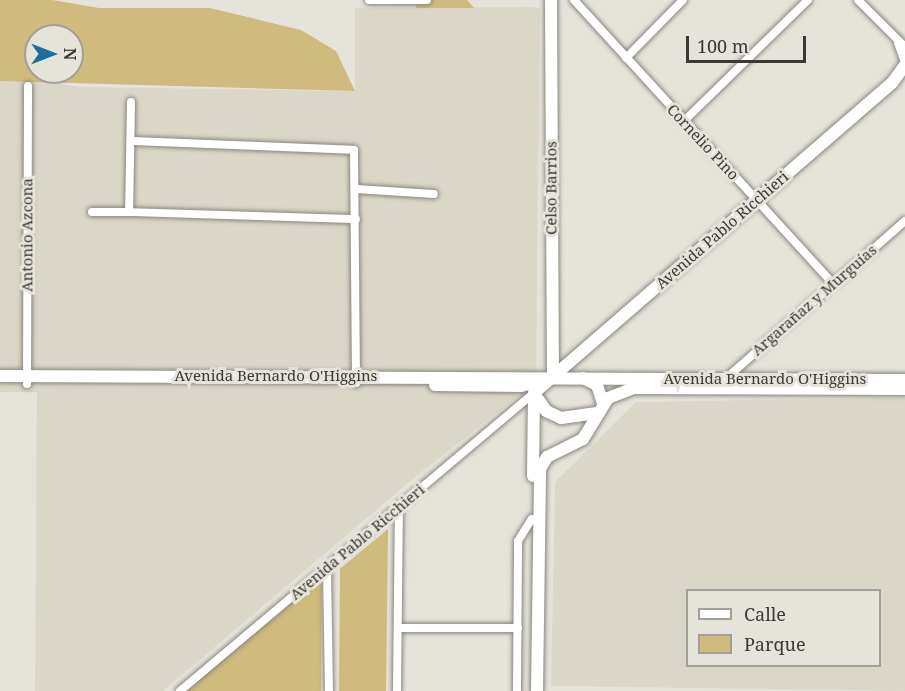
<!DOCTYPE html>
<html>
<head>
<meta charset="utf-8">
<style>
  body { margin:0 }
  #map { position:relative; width:905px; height:691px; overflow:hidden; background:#e6e3db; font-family:"Noto Serif",serif }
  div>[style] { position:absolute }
  .built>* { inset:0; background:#dbd7c8 }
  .green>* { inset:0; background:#cebb7d }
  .roads { filter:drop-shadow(0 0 2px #89867f) drop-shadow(0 0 2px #89867f) }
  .minor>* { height:8px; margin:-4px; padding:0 4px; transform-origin:4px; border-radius:4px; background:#fff }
  .secondary>* { height:12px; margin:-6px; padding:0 6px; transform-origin:6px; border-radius:6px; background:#fff }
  span { translate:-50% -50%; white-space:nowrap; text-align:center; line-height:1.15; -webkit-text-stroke:6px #e6e3db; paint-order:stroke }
  .street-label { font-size:15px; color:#3a3936 }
  .legend { position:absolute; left:686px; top:589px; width:195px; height:78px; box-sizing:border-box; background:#e6e3db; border:2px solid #a19f99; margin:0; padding:8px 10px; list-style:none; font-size:18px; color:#3a3936 }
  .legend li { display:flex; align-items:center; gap:12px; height:30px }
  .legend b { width:30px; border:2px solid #a19f99 }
  .north { position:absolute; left:24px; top:24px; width:60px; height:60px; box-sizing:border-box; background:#e6e3db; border:2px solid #a19f99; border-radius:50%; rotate:90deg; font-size:16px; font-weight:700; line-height:24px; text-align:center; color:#3a3936 }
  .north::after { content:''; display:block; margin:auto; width:21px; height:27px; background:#1f6c9f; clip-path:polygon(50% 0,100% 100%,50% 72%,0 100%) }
  .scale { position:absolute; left:686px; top:36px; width:120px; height:27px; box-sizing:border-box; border:3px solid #3a3936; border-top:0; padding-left:8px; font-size:18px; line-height:21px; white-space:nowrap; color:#3a3936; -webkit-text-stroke:4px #e6e3db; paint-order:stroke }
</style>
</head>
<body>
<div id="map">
  <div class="built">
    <div style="clip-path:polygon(533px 7px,540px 9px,536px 382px,419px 474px,163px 691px,35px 691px,37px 392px,0 392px,0 74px,80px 87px,355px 91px,355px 8px)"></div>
    <div style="clip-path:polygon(evenodd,905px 398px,905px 691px,551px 686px,555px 482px,636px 402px,905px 398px,880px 590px,880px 666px,688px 666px,688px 590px,880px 590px)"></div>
  </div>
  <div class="green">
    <div style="clip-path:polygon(evenodd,0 0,52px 0,99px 8px,210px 8px,301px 30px,336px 51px,355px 91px,0 81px,0 0,36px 36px,72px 36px,72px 72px,36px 72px,36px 36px)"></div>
    <div style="clip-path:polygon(427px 0,467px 0,474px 8px,416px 8px,416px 3px)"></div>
    <div style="clip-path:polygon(388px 529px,386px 691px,339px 691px,340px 569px)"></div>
    <div style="clip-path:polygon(322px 571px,321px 691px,180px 691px)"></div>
  </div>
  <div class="roads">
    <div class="minor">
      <div style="left:369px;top:0;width:58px"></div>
      <div style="left:574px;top:0;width:384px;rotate:47.6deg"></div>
      <div style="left:858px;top:0;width:66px;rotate:45deg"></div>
      <div style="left:898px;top:43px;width:20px;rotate:70deg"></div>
      <div style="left:626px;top:58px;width:81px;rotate:-45.5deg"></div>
      <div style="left:131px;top:102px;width:110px;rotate:91deg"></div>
      <div style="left:129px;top:212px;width:227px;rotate:1.8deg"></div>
      <div style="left:684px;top:121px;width:173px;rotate:-44.3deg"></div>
      <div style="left:131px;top:141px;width:223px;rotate:2.3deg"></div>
      <div style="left:354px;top:150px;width:233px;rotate:89.5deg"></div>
      <div style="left:356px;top:189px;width:78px;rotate:3.7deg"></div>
      <div style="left:92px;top:212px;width:37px"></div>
      <div style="left:724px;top:380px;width:241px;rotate:-41.3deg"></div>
      <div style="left:27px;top:384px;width:298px;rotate:-89.8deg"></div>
      <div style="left:327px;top:567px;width:124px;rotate:89.1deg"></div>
      <div style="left:398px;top:628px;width:120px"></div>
      <div style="left:180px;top:691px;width:463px;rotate:-40.1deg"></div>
      <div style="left:397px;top:691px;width:186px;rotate:-89.4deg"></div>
      <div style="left:517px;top:691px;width:150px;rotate:-89.6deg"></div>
      <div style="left:518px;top:541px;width:26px;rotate:-58deg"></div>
    </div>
    <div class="secondary">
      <div style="left:551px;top:0;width:377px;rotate:89.7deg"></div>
      <div style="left:0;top:376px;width:905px;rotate:0.25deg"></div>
      <div style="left:583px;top:378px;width:16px;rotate:27deg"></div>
      <div style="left:597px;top:385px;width:20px;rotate:72deg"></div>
      <div style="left:435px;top:385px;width:86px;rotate:0.7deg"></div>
      <div style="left:521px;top:386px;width:20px;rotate:-15deg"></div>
      <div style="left:534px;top:393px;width:474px;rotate:-40.9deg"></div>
      <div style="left:892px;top:83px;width:22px;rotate:-54deg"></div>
      <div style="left:535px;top:395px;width:19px;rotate:55deg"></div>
      <div style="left:546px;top:411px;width:17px;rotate:25deg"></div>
      <div style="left:561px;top:418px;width:36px;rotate:-8deg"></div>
      <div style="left:533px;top:476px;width:83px;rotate:-89.3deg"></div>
      <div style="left:537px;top:691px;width:222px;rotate:-89.2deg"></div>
      <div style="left:540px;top:469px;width:14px;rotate:-60deg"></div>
      <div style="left:547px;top:457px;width:40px;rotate:-26.6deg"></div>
      <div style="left:583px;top:439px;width:48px;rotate:-58.6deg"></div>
      <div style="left:608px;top:398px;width:28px;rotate:-21deg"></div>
      <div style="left:634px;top:388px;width:271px;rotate:0.2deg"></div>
    </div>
  </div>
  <div class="street-label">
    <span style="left:703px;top:142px;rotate:47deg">Cornelio Pino</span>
    <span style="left:551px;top:188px;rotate:-90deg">Celso Barrios</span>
    <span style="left:722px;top:230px;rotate:-41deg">Avenida Pablo Ricchieri</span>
    <span style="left:27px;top:235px;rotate:-90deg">Antonio Azcona</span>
    <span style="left:814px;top:300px;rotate:-41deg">Argarañaz y Murguías</span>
    <span style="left:276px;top:376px">Avenida Bernardo O'Higgins</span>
    <span style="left:765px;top:379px">Avenida Bernardo O'Higgins</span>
    <span style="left:357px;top:542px;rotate:-40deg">Avenida Pablo Ricchieri</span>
  </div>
  <ul class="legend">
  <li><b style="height:8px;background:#fff"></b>Calle</li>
  <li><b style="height:16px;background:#cebb7d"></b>Parque</li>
  </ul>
  <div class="north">N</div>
  <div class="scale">100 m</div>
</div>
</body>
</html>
